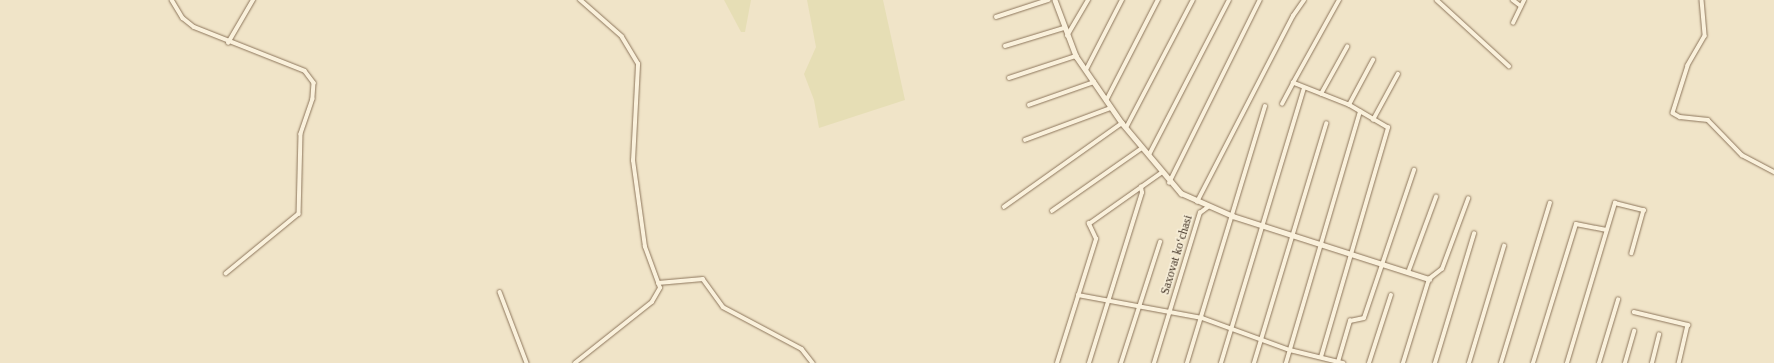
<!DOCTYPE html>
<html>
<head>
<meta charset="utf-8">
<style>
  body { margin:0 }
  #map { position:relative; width:1774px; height:363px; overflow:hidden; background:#f0e4c8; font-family:Georgia,serif }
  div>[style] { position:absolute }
  .farmland>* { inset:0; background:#e6deb5 }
  .roads { filter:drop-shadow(0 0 1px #8d765c) drop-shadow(0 0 1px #8d765c) }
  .minor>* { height:3.5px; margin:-1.75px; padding:0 1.75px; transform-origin:1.75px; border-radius:1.75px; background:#faf1dc }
  .tertiary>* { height:4.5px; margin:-2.25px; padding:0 2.25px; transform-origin:2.25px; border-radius:2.25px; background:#faf1dc }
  span { translate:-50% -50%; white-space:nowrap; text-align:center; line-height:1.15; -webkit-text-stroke:3px #f7eed8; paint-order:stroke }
  .street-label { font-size:12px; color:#3d2e20 }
</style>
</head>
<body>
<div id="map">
  <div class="farmland">
    <div style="clip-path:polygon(724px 0,751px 0,745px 32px,741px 32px)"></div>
    <div style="clip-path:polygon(807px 0,883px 0,905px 100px,819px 128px,814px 100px,804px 74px,816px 47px)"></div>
  </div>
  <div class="roads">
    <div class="minor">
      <div style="left:172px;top:0;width:21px;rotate:59deg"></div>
      <div style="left:183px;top:18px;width:14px;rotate:39deg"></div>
      <div style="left:194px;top:27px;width:119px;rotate:21.6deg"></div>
      <div style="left:305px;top:71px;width:15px;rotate:53deg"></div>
      <div style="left:314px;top:83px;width:16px;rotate:94deg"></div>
      <div style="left:313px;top:99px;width:37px;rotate:109deg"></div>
      <div style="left:301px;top:134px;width:80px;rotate:91.4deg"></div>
      <div style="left:299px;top:214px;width:94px;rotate:140.6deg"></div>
      <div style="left:1437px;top:0;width:98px;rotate:42.5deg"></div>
      <div style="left:1513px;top:0;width:10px;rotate:37deg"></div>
      <div style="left:1702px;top:0;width:36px;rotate:85deg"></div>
      <div style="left:1705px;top:36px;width:34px;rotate:120deg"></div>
      <div style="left:1688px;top:66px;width:49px;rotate:107.7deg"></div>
      <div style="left:1673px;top:113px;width:8px;rotate:30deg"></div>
      <div style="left:1680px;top:117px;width:28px;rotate:6deg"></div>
      <div style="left:1708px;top:120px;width:49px;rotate:45.8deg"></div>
      <div style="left:1742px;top:155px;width:36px;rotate:28deg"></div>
      <div style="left:996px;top:17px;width:55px;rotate:-18.1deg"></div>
      <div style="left:1513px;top:23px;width:25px;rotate:-64deg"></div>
      <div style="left:1067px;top:36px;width:42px;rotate:-59.7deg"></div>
      <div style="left:228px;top:43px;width:50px;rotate:-59.8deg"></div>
      <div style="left:1005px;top:46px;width:62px;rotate:-17deg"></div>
      <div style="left:1086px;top:70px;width:79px;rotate:-62.8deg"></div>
      <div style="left:1009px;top:78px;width:71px;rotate:-18.2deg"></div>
      <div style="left:1321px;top:94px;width:54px;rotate:-61deg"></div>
      <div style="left:1106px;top:101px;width:114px;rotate:-62.8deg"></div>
      <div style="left:1282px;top:104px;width:24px;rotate:-62deg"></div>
      <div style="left:1029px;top:105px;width:69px;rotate:-19.5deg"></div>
      <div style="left:1349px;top:105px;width:51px;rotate:-61.9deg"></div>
      <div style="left:1373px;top:120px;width:52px;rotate:-61.5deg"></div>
      <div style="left:1126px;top:128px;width:144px;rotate:-62.4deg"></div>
      <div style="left:1025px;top:140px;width:92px;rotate:-20.4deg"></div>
      <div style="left:1149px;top:155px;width:174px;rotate:-62.7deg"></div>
      <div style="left:1169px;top:183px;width:204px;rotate:-63.6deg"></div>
      <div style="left:1197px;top:202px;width:209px;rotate:-62.7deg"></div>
      <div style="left:1293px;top:16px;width:19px;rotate:-55deg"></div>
      <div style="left:1004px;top:207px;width:145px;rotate:-35.4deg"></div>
      <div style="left:1052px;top:211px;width:110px;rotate:-35deg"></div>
      <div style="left:1409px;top:270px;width:78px;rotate:-69.7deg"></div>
      <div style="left:658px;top:283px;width:45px;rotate:-5.1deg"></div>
      <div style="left:703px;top:279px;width:34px;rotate:54deg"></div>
      <div style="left:723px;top:307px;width:89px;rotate:28deg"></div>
      <div style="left:802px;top:349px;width:18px;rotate:52deg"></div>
      <div style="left:500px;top:292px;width:76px;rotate:69.2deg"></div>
      <div style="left:1078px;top:295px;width:126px;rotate:10.5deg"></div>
      <div style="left:1202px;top:318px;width:94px;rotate:20deg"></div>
      <div style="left:1290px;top:350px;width:55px;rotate:13.8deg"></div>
      <div style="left:1634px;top:312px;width:56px;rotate:13.5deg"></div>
      <div style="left:1688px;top:325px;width:39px;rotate:103deg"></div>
      <div style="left:1321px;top:357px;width:239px;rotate:-73.7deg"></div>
      <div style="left:1388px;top:128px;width:45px;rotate:-149.5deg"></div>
      <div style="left:1349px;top:105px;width:60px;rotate:-158.6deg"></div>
      <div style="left:1293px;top:83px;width:95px;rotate:-61deg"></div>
      <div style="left:1338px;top:362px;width:43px;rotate:-73.7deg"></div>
      <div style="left:1350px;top:321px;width:14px;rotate:-12deg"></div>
      <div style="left:1364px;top:318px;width:156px;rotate:-71.3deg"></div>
      <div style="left:575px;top:363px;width:98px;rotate:-38.4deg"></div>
      <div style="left:652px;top:302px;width:16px;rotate:-60deg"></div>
      <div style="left:660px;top:288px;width:44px;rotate:-110.1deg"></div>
      <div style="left:645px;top:247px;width:87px;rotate:-97.9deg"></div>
      <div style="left:633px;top:161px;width:97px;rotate:-87deg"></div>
      <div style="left:638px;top:64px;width:31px;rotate:-121deg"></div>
      <div style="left:622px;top:37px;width:56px;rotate:-138.6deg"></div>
      <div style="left:1057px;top:363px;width:130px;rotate:-72.5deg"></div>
      <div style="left:1096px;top:239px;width:17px;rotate:-115deg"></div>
      <div style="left:1089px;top:224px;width:88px;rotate:-35.3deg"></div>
      <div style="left:1089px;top:363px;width:178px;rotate:-72.7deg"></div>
      <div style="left:1142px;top:193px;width:6px;rotate:-99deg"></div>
      <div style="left:1121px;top:363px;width:127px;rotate:-72.1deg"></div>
      <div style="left:1154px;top:363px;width:157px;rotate:-73deg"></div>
      <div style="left:1200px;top:213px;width:10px;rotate:-37deg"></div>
      <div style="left:1187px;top:363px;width:268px;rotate:-73.1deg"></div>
      <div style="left:1221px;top:363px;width:287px;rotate:-73.2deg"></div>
      <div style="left:1254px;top:363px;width:250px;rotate:-73.2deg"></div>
      <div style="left:1286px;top:363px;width:262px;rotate:-73.6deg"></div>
      <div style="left:1369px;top:363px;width:71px;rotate:-72.1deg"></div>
      <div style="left:1403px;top:363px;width:88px;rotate:-72.8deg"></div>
      <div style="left:1429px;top:279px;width:16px;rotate:-38deg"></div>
      <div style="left:1442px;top:269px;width:75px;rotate:-69.6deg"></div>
      <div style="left:1435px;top:363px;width:135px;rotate:-73.2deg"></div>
      <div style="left:1469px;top:363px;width:122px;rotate:-73.3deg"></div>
      <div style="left:1501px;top:363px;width:167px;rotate:-73deg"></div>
      <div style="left:1533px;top:363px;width:145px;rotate:-72.8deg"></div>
      <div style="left:1576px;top:224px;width:31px;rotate:11deg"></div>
      <div style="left:1567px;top:363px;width:167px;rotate:-73.3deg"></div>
      <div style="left:1615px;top:203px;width:30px;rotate:14deg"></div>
      <div style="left:1644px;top:210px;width:45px;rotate:105.6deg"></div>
      <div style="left:1599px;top:363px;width:66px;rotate:-73.2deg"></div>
      <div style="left:1625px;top:363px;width:33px;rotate:-74deg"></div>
      <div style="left:1652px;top:363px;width:29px;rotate:-76deg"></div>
    </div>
    <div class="tertiary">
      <div style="left:1055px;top:0;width:60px;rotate:69.4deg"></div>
      <div style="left:1076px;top:56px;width:81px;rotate:55.5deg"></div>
      <div style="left:1122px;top:123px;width:92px;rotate:49.9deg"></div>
      <div style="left:1181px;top:193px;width:57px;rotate:23.9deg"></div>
      <div style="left:1233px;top:216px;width:206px;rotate:17.8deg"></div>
    </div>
  </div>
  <div class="street-label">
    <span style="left:1177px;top:255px;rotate:-73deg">Saxovat koʻchasi</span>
  </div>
</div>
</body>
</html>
